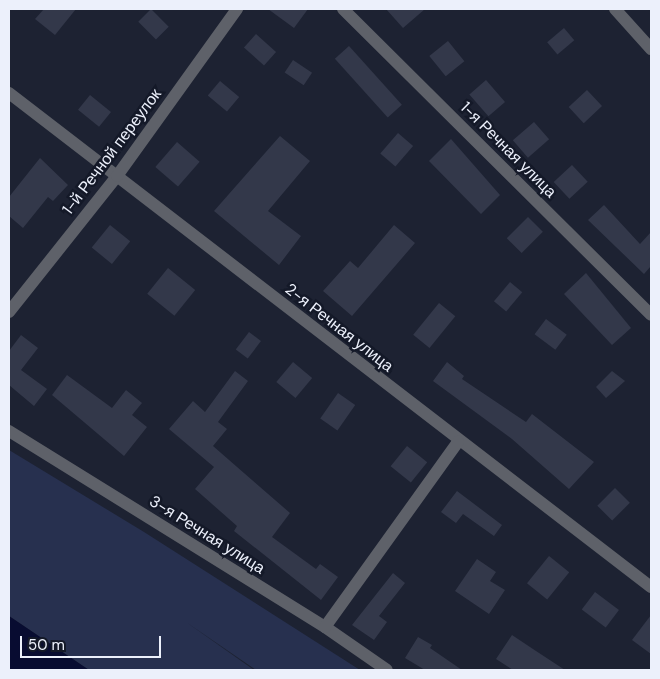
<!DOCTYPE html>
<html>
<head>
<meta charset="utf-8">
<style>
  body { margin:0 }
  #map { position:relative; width:660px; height:679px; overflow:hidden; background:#1d2232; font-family:"DM Sans",sans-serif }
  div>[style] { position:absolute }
  .green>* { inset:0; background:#27304f }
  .water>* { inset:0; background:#080c31 }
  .building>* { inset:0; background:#33384a; transform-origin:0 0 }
  .minor>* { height:12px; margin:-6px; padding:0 6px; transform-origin:6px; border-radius:6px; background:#5e6169 }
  span { translate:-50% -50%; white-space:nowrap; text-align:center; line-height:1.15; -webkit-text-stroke:5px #141928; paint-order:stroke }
  .street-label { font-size:16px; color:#ecf0fb }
  .frame { position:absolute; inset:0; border:10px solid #ecf0fb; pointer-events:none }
  .scale { position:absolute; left:20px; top:636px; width:141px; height:22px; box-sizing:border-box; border:2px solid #ecf0fb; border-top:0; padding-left:6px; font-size:15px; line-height:18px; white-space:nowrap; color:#ecf0fb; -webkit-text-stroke:4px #141928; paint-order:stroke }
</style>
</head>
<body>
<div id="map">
  <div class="green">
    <div style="clip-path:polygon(9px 450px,144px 532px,360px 670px,256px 670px,186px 622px,254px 670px,89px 670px,9px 616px)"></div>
  </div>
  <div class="water">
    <div style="clip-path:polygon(9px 616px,89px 670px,9px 670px)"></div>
  </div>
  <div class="building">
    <div style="clip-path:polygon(44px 9px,76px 9px,55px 35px,35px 19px)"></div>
    <div style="left:151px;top:9px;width:25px;height:18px;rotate:45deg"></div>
    <div style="clip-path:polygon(268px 9px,308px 9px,294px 28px)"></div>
    <div style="clip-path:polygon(386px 9px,425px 9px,403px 28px)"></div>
    <div style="left:564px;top:28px;width:16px;height:22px;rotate:50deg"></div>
    <div style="left:256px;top:34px;width:27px;height:18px;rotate:42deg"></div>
    <div style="left:448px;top:41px;width:26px;height:24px;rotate:51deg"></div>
    <div style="left:349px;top:46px;width:79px;height:19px;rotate:48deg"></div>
    <div style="left:293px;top:60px;width:23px;height:15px;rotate:34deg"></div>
    <div style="left:486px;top:80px;width:29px;height:22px;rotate:49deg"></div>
    <div style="left:220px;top:81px;width:25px;height:19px;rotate:40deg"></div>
    <div style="left:587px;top:90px;width:22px;height:25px;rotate:47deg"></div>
    <div style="left:90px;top:95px;width:27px;height:19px;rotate:39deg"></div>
    <div style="left:534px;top:122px;width:23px;height:28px;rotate:49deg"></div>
    <div style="left:398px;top:133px;width:20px;height:27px;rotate:41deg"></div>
    <div style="clip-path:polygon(280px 136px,310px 161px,268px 211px,301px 236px,279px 265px,214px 211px)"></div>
    <div style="clip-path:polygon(451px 139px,500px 195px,481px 214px,429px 161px)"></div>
    <div style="left:177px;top:142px;width:30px;height:33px;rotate:41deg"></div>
    <div style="clip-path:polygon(40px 158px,68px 185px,53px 201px,48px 197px,23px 228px,9px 216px,9px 197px)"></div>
    <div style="left:572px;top:165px;width:23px;height:25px;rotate:47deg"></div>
    <div style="clip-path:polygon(604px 205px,640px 244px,651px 232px,651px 266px,644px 274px,588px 220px)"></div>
    <div style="left:528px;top:217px;width:21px;height:30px;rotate:45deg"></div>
    <div style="left:110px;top:225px;width:26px;height:29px;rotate:39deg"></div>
    <div style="clip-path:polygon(394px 225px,415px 243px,352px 316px,323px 291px,350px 261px,358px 268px)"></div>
    <div style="left:168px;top:268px;width:35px;height:33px;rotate:39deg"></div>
    <div style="clip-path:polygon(586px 273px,631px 328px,612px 345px,564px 294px)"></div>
    <div style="left:510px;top:282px;width:16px;height:25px;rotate:40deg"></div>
    <div style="left:439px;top:303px;width:21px;height:41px;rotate:39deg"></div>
    <div style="left:546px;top:319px;width:26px;height:19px;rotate:37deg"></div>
    <div style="left:249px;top:332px;width:15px;height:22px;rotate:37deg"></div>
    <div style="clip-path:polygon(21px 335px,38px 348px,21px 370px,47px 389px,34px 406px,9px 385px,9px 351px)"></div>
    <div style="left:293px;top:362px;width:25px;height:26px;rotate:40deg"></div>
    <div style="clip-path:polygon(447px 362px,464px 376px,462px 379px,526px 422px,532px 414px,594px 462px,569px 489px,512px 439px,433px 381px)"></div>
    <div style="clip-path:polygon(235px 371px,248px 381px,218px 422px,227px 429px,213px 446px,290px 513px,272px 537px,316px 569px,320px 564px,338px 577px,321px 600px,234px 531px,237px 526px,195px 489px,214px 467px,169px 429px,193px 401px,205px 412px)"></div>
    <div style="clip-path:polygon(612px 371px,625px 381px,606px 398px,596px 387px)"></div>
    <div style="clip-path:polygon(67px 375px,112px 408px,126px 390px,142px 403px,132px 415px,147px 427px,124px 456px,52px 395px)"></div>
    <div style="left:338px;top:393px;width:21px;height:31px;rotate:35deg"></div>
    <div style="left:407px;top:446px;width:26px;height:26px;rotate:39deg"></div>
    <div style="left:615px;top:488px;width:21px;height:25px;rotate:45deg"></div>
    <div style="clip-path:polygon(457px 491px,502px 525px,494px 536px,463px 514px,456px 523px,441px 512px)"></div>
    <div style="left:549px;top:556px;width:26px;height:35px;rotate:39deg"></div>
    <div style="clip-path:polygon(477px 559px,496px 572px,490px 581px,505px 590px,489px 614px,455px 591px)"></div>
    <div style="clip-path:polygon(393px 573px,405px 583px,379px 616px,387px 622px,374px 640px,352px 625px)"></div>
    <div style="left:595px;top:592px;width:30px;height:22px;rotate:37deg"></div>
    <div style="clip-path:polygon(651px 615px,651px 654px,632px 640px)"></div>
    <div style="clip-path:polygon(512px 635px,536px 651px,565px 670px,513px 670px,496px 659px)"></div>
    <div style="clip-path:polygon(418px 637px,432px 645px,430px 648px,462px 670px,425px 670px,405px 658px)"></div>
  </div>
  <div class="minor">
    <div style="left:343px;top:9px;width:434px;rotate:44.8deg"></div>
    <div style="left:615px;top:9px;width:54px;rotate:48deg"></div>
    <div style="left:9px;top:93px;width:810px;rotate:37.58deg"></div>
    <div style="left:9px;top:312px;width:174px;rotate:-51.5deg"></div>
    <div style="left:117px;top:176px;width:206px;rotate:-54.3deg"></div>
    <div style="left:9px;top:431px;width:372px;rotate:31.8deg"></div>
    <div style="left:325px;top:627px;width:75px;rotate:34.7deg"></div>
    <div style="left:325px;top:627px;width:228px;rotate:-54.3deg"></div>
  </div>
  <div class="street-label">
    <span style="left:508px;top:150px;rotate:45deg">1-я Речная улица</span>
    <span style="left:112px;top:152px;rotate:-53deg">1-й Речной переулок</span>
    <span style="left:339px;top:328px;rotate:38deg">2-я Речная улица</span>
    <span style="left:207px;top:535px;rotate:32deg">3-я Речная улица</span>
  </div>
  <div class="frame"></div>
  <div class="scale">50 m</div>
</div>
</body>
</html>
